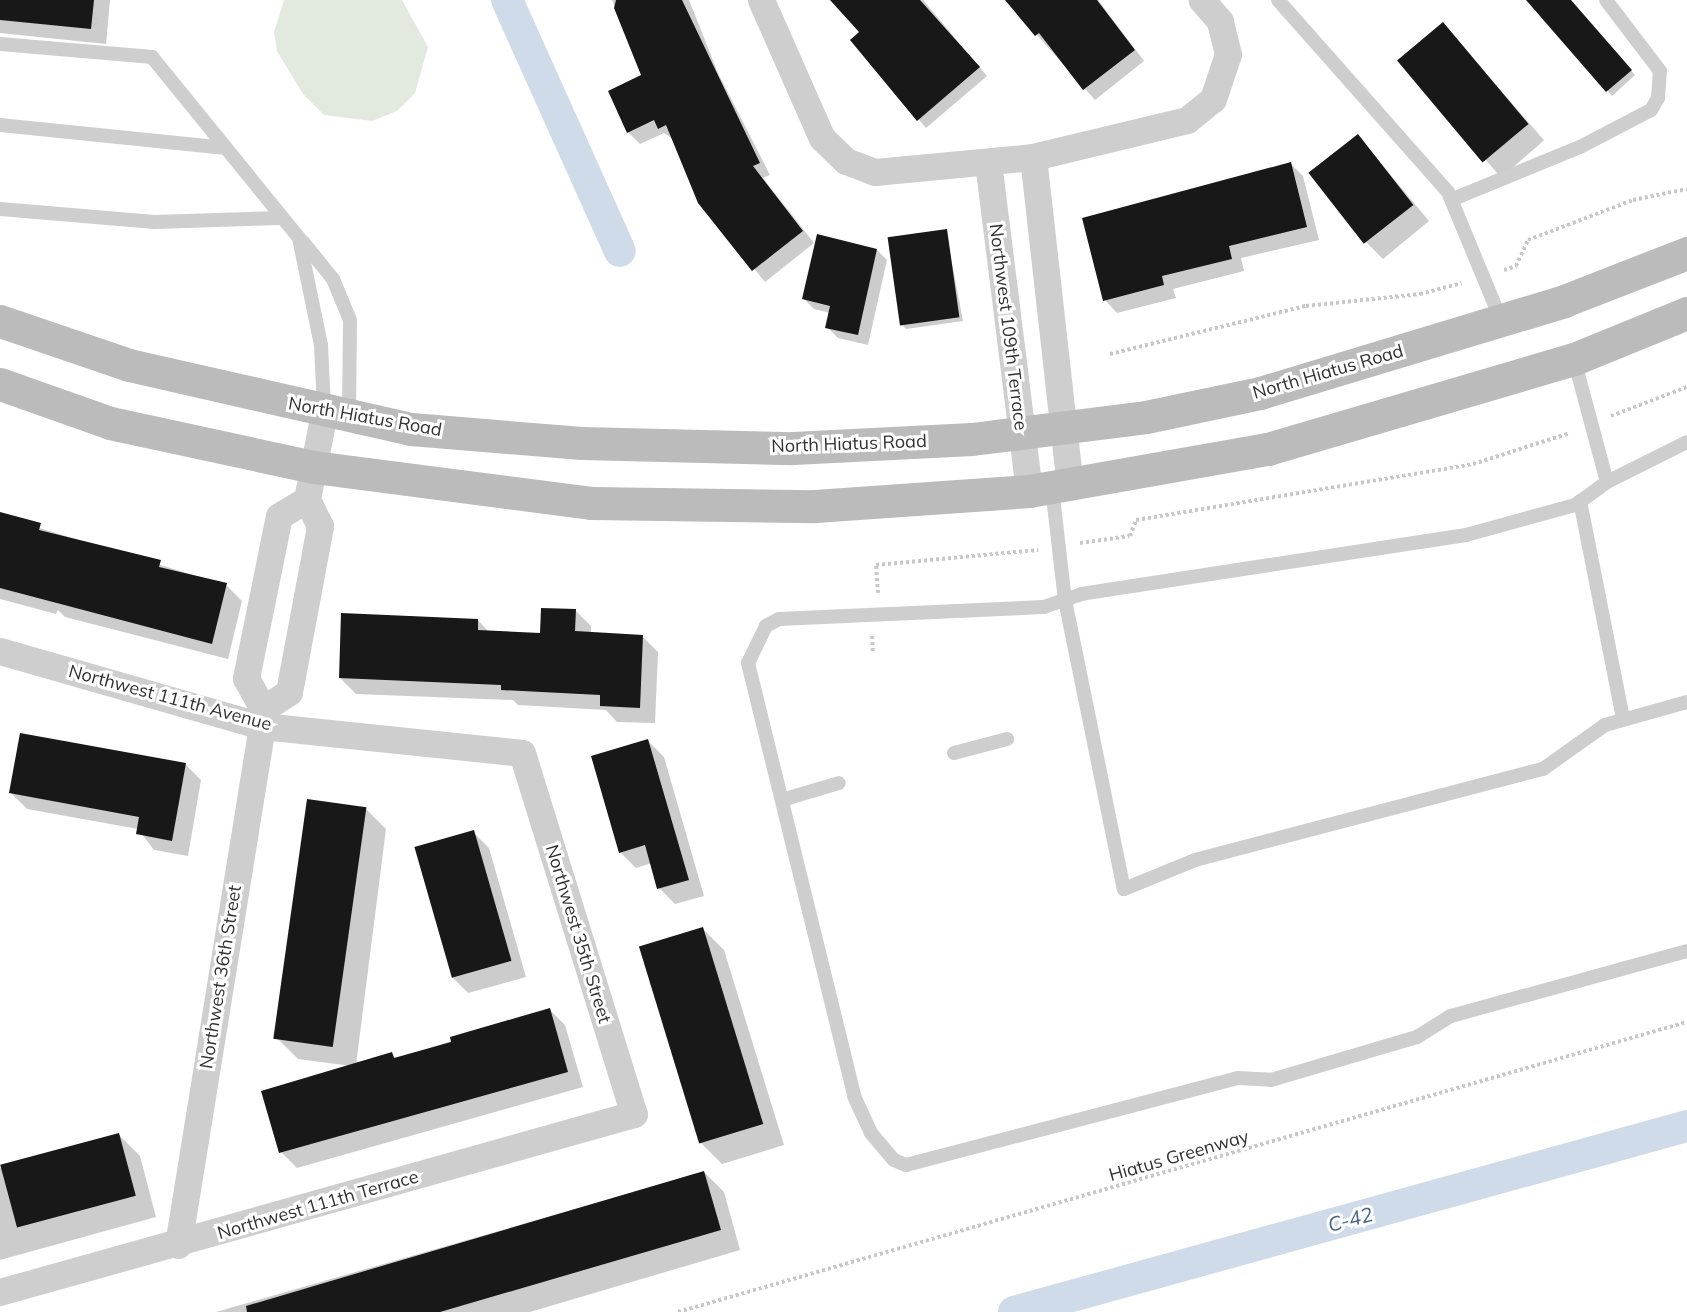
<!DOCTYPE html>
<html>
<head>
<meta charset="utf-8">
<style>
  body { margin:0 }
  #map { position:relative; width:1687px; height:1312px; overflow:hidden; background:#fff; font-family:Mulish,sans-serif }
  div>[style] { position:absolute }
  .green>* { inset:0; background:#e2e9de }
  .shadow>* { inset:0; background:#0003; transform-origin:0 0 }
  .canal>* { height:32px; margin:-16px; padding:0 16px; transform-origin:16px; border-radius:16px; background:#d0dbea }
  .building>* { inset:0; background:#181818; transform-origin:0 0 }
  .path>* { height:4px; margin-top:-2px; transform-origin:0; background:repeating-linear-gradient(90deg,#c8c8c8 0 3px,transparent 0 6px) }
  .service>* { height:14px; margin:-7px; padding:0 7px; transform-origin:7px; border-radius:7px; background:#cecece }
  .minor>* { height:27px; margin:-13.5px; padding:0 13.5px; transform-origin:13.5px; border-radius:13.5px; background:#cecece }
  .secondary>* { height:33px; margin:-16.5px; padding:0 16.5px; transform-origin:16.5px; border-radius:16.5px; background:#bbb }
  span { translate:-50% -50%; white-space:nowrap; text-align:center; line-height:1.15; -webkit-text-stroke:6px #fff; paint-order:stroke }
  .street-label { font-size:18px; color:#313131 }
  .water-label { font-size:20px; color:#47658b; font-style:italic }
</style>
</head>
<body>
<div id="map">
  <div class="green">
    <div style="clip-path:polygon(284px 0,402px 0,428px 47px,415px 93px,397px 111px,372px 121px,324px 115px,303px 94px,277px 51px,274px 32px)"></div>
  </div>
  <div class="shadow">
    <div style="clip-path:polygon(0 0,110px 0,106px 44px,0 33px)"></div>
    <div style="clip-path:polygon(612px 0,689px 0,718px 73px,770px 175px,763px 178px,814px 243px,765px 282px,700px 202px,673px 139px,664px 133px,640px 144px,628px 132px,643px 76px)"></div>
    <div style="clip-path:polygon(851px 0,923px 0,987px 76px,926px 128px,852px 40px,861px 32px)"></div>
    <div style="clip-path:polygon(1006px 0,1098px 0,1144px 61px,1095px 100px)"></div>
    <div style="clip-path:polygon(1528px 0,1569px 0,1635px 75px,1612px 96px)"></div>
    <div style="left:1443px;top:24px;width:154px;height:57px;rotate:49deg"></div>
    <div style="clip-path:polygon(1358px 136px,1429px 221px,1383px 259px,1367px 243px)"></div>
    <div style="clip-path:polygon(1291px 164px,1303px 176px,1319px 240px,1241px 258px,1244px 271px,1173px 289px,1176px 298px,1117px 313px,1105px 300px)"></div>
    <div style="clip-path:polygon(946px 231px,963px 321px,906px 329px,901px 324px)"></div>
    <div style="clip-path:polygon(877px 250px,887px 260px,868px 345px,838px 338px,827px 327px,830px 313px,814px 309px,804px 299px)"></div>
    <div style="clip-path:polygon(0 516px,226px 585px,242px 601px,228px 659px,65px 617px,58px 610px,56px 614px,0 599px)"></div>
    <div style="clip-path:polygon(575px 610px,591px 626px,591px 633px,642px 636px,658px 652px,655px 723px,617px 722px,606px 710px,518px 705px,513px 700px,356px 694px,340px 678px,478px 620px,489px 632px,541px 634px)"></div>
    <div style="clip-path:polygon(648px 741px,664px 757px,704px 896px,675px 904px,659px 888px,652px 863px,636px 868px,620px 852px)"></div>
    <div style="clip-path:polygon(185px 764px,201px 780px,188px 856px,154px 850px,138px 829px,27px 809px,11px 793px)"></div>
    <div style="clip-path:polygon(365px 808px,386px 829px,356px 1065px,392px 1054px,397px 1059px,549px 1009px,565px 1025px,583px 1087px,297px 1168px,281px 1152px,351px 1066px,298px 1059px,277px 1038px)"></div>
    <div style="clip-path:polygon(473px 832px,489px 848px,526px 977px,468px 993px,452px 977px)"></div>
    <div style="clip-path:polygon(703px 929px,724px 950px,784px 1145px,722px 1164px,701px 1143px)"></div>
    <div style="clip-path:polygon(119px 1135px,140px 1156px,156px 1217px,0 1260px,0 1168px)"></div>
    <div style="clip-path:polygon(704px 1172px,724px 1192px,740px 1250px,530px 1312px,216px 1312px)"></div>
  </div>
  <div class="canal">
    <div style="left:507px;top:0;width:275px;rotate:65.8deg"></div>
    <div style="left:1014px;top:1312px;width:698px;rotate:-15.45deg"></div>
  </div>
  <div class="building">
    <div style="clip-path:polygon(0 0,94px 0,91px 29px,0 20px)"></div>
    <div style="clip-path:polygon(616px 0,682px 0,760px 163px,753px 166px,803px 231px,752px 271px,698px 203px,666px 125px,658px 129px,654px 120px,627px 133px,608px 91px,641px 75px,614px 8px)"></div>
    <div style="clip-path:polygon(830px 0,920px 0,980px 67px,917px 121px,850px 40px,859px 32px)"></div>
    <div style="clip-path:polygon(1005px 0,1097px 0,1135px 50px,1083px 90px,1039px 33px,1035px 36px)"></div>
    <div style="clip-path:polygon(1526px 0,1571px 0,1632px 70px,1606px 92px)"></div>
    <div style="left:1443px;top:22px;width:133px;height:60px;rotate:50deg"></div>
    <div style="left:1358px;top:134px;width:90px;height:63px;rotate:52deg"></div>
    <div style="clip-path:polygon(1291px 162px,1307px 227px,1229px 246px,1232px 259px,1162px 276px,1164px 285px,1103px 301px,1082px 218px)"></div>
    <div style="left:947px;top:229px;width:89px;height:60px;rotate:82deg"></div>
    <div style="clip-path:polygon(817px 234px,877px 249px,858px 335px,825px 328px,830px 306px,802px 299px)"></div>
    <div style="clip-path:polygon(0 512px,41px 523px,39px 530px,161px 560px,159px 567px,227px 583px,212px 644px,0 588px)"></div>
    <div style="clip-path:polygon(541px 608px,576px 609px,575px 631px,643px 635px,640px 708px,600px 706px,600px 695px,501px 690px,501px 685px,339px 678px,341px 613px,478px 619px,478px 630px,540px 633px)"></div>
    <div style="clip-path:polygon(20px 733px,186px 763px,172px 841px,136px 834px,139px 817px,9px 793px)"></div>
    <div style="clip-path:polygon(648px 739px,689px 880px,657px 889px,645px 845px,619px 853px,591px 756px)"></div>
    <div style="left:307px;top:799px;width:60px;height:242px;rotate:8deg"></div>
    <div style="left:474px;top:830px;width:136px;height:62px;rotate:74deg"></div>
    <div style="left:703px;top:927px;width:206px;height:67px;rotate:73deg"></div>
    <div style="clip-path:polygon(550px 1008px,568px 1072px,279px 1153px,261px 1091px,392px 1052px,394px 1058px,451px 1042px,450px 1037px)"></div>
    <div style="left:119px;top:1133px;width:65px;height:123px;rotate:75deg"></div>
    <div style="clip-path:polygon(704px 1171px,721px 1230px,440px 1312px,247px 1312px,246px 1306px)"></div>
  </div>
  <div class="path">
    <div style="left:95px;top:26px;width:13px;rotate:-90deg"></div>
    <div style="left:1504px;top:270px;width:13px;rotate:-18deg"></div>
    <div style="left:1516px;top:266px;width:29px;rotate:-65deg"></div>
    <div style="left:1528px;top:240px;width:112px;rotate:-20.9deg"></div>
    <div style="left:1633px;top:200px;width:55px;rotate:-11.5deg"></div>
    <div style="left:1110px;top:354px;width:202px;rotate:-13.8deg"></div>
    <div style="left:1306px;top:306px;width:115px;rotate:-6deg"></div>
    <div style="left:1420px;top:294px;width:43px;rotate:-14.7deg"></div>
    <div style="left:1611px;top:416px;width:81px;rotate:-20.9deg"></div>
    <div style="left:1080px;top:543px;width:50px;rotate:-8deg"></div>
    <div style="left:1130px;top:536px;width:17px;rotate:-69deg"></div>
    <div style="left:1136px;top:520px;width:342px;rotate:-9.4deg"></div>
    <div style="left:1473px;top:464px;width:102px;rotate:-17.7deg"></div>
    <div style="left:878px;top:593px;width:28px;rotate:-94deg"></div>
    <div style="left:876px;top:565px;width:163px;rotate:-5.3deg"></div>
    <div style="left:872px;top:636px;width:18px;rotate:87deg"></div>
    <div style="left:678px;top:1312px;width:1050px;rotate:-16.04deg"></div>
  </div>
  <div class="service">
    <div style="left:1278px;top:0;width:256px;rotate:48.5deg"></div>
    <div style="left:1448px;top:192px;width:139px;rotate:67.5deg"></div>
    <div style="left:0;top:44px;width:153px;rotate:4.9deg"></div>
    <div style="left:152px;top:57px;width:233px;rotate:50.9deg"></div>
    <div style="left:299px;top:238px;width:109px;rotate:78.4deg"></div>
    <div style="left:321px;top:345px;width:63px;rotate:87.3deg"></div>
    <div style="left:0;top:125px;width:227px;rotate:5.8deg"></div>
    <div style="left:1453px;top:199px;width:137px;rotate:-22.3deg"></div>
    <div style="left:1580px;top:147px;width:80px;rotate:-27.5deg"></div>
    <div style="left:1651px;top:110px;width:14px;rotate:-60deg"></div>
    <div style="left:1658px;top:98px;width:27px;rotate:-86deg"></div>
    <div style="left:1660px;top:71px;width:89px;rotate:-127.3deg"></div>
    <div style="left:0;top:209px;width:155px;rotate:4.8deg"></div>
    <div style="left:154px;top:222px;width:128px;rotate:-1.8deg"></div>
    <div style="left:303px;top:242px;width:48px;rotate:51deg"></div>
    <div style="left:333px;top:279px;width:44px;rotate:67.5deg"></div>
    <div style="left:350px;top:320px;width:96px;rotate:90.6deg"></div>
    <div style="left:1574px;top:359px;width:127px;rotate:75deg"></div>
    <div style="left:1607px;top:482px;width:39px;rotate:144deg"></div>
    <div style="left:1575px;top:505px;width:113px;rotate:164.6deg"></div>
    <div style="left:1466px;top:535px;width:389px;rotate:171.3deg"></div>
    <div style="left:1082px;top:594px;width:40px;rotate:161.1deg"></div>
    <div style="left:1044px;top:607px;width:265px;rotate:177.4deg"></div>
    <div style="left:779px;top:619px;width:15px;rotate:152deg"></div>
    <div style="left:766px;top:626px;width:41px;rotate:115.9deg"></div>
    <div style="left:748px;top:663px;width:446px;rotate:76.2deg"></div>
    <div style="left:854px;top:1096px;width:41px;rotate:65.3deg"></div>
    <div style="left:871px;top:1133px;width:35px;rotate:50deg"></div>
    <div style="left:894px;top:1160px;width:13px;rotate:23deg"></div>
    <div style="left:906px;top:1165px;width:343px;rotate:-14.7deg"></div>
    <div style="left:1238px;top:1078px;width:33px;rotate:3deg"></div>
    <div style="left:1271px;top:1080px;width:152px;rotate:-16.4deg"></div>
    <div style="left:1417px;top:1037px;width:40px;rotate:-32deg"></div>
    <div style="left:1451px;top:1016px;width:245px;rotate:-15.4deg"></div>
    <div style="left:1607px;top:482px;width:89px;rotate:-26.6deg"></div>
    <div style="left:1052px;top:488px;width:113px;rotate:83.4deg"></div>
    <div style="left:1065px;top:600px;width:295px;rotate:78.5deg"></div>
    <div style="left:1124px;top:889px;width:77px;rotate:-22.2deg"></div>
    <div style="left:1195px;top:860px;width:360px;rotate:-14.7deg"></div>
    <div style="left:1543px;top:769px;width:76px;rotate:-35.4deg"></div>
    <div style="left:1605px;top:725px;width:85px;rotate:-15.7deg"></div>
    <div style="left:1580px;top:501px;width:221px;rotate:78.8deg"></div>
    <div style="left:954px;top:753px;width:55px;rotate:-14.8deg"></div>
    <div style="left:785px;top:799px;width:56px;rotate:-16.5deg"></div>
  </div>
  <div class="minor">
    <div style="left:761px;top:0;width:151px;rotate:66.2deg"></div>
    <div style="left:822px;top:138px;width:33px;rotate:44deg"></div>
    <div style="left:846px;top:161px;width:31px;rotate:21deg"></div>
    <div style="left:875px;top:172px;width:159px;rotate:-5.4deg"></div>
    <div style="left:1033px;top:157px;width:158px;rotate:-13.5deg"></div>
    <div style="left:1187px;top:120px;width:33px;rotate:-39deg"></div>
    <div style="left:1213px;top:99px;width:47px;rotate:-71.6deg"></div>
    <div style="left:1228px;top:54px;width:34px;rotate:-104deg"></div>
    <div style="left:1220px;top:21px;width:28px;rotate:-131deg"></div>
    <div style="left:1033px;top:157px;width:331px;rotate:83.6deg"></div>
    <div style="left:988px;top:162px;width:332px;rotate:82.9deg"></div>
    <div style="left:0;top:651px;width:273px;rotate:16deg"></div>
    <div style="left:262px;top:726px;width:261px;rotate:5.9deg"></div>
    <div style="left:522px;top:753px;width:378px;rotate:72.8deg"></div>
    <div style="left:634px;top:1114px;width:659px;rotate:164.32deg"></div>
    <div style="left:263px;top:709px;width:31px;rotate:-33deg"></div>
    <div style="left:289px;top:692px;width:169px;rotate:-79.4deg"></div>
    <div style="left:320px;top:526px;width:30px;rotate:-116deg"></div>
    <div style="left:307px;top:499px;width:88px;rotate:-78.8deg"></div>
    <div style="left:178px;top:1245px;width:526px;rotate:-80.81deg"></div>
    <div style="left:262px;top:726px;width:17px;rotate:-87deg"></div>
    <div style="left:263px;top:709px;width:35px;rotate:-119deg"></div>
    <div style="left:246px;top:678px;width:165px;rotate:-78.5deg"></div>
    <div style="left:279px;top:516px;width:33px;rotate:-31deg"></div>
  </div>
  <div class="secondary">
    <div style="left:0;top:321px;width:136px;rotate:18.8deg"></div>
    <div style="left:129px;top:365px;width:289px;rotate:12.8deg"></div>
    <div style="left:411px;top:429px;width:171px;rotate:4.7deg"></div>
    <div style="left:581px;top:443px;width:212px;rotate:1.4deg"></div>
    <div style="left:793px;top:448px;width:179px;rotate:-2.9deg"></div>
    <div style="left:972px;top:439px;width:175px;rotate:-7.2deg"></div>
    <div style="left:1146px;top:417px;width:116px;rotate:-11.9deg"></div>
    <div style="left:1260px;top:393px;width:318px;rotate:-16.8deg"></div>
    <div style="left:1564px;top:301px;width:132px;rotate:-21.3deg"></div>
    <div style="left:0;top:384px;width:117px;rotate:19.5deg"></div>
    <div style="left:110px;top:423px;width:209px;rotate:12.2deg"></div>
    <div style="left:314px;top:467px;width:279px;rotate:7.4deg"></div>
    <div style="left:591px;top:503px;width:224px;rotate:0.8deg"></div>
    <div style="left:815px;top:506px;width:215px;rotate:-4deg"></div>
    <div style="left:1029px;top:491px;width:243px;rotate:-10deg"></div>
    <div style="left:1268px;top:449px;width:319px;rotate:-16.4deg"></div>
    <div style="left:1574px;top:359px;width:122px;rotate:-22.2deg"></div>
  </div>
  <div class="street-label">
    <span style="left:1008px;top:327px;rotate:83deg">Northwest 109th Terrace</span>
    <span style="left:1328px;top:372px;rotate:-16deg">North Hiatus Road</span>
    <span style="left:365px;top:417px;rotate:10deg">North Hiatus Road</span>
    <span style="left:849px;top:444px;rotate:-2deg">North Hiatus Road</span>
    <span style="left:170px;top:698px;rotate:15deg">Northwest 111th Avenue</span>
    <span style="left:578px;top:934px;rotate:73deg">Northwest 35th Street</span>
    <span style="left:221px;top:977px;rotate:-81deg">Northwest 36th Street</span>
    <span style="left:1179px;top:1156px;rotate:-16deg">Hiatus Greenway</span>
    <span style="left:318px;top:1205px;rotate:-16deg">Northwest 111th Terrace</span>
  </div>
  <div class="water-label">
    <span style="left:1350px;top:1219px;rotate:-15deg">C-42</span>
  </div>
</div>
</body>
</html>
